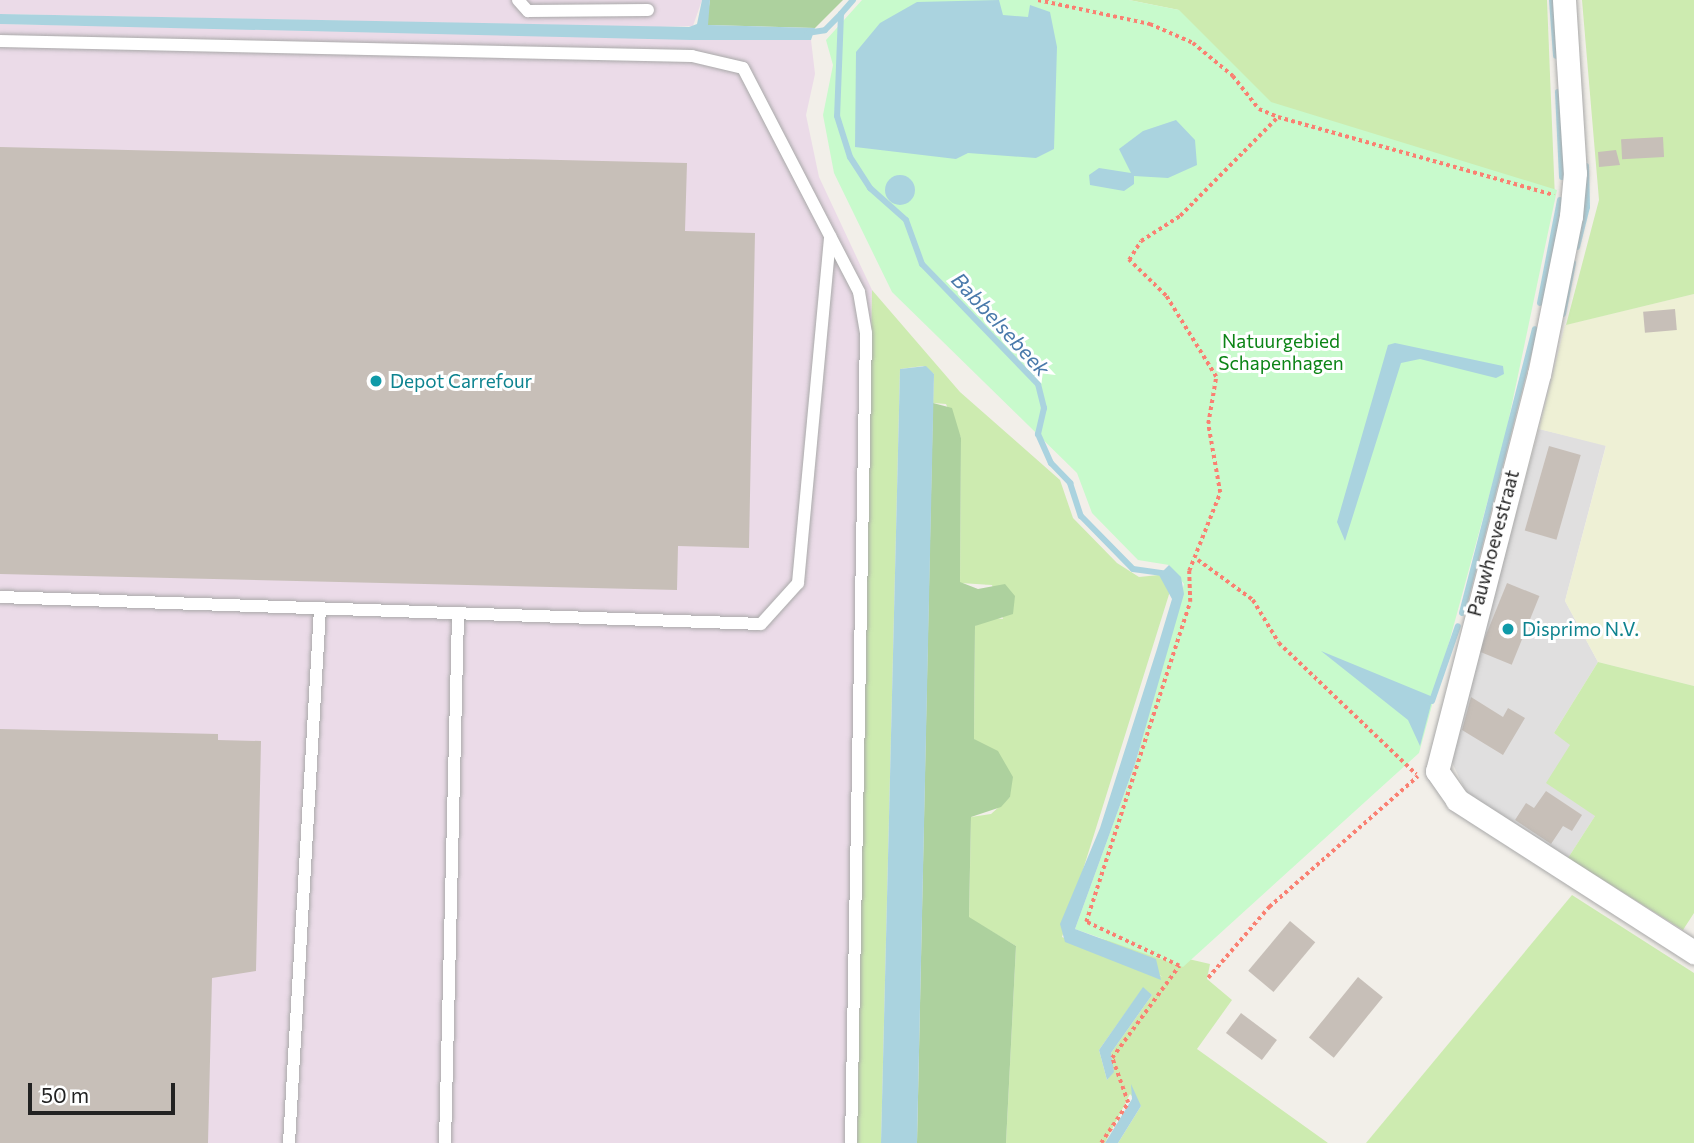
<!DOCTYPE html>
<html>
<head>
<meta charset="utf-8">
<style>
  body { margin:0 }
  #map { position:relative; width:1694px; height:1143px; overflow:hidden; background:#f2efe9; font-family:Commissioner,sans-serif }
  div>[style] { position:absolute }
  .residential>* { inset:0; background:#e0dfdf }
  .industrial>* { inset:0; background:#ebdbe8 }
  .farmland>* { inset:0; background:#eef0d5 }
  .grass>* { inset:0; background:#cdebb0 }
  .forest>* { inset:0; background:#add19e }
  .park>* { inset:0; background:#c8facc }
  .water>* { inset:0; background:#aad3df }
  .round { border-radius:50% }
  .stream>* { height:6px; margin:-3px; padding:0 3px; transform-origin:3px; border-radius:3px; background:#aad3df }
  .building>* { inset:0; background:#c7bfb8; transform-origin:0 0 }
  .path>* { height:3.5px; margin-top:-1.75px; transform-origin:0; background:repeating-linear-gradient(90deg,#fa8072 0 3.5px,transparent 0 7px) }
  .roads { filter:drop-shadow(0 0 2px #a9a9a9) drop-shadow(0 0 2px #a9a9a9) }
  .service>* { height:12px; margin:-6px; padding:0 6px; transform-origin:6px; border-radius:6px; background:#fff }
  .minor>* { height:23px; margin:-11.5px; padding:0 11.5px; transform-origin:11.5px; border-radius:11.5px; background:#fff }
  .dots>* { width:19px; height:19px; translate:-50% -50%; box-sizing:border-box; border:4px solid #fff; border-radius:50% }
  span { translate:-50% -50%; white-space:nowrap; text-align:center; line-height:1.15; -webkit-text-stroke:6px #fff; paint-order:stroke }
  .park-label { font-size:19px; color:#0c8416 }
  .culture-label { font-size:19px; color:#0d838f }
  .left { translate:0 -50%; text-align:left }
  .street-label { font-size:19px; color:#222 }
  .water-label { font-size:21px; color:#4a7aab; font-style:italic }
  .scale { position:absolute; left:28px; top:1083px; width:147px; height:32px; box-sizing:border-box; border:4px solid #222; border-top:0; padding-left:9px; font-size:21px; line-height:24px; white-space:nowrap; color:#222; -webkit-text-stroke:5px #fff; paint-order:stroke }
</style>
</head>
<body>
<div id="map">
  <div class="residential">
    <div style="clip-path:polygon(1539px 429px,1606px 445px,1565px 601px,1598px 662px,1554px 733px,1570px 744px,1595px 816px,1568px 858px,1466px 792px,1450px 758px)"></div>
  </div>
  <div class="industrial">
    <div style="clip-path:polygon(0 0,702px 0,693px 26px,659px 27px,0 14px)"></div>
    <div style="clip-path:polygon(0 24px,811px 40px,815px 74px,806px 115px,819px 177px,872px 290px,857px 1143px,0 1143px)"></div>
  </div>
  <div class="farmland">
    <div style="clip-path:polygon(1694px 294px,1694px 686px,1598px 662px,1565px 601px,1606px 446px,1539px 429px,1565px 325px)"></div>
  </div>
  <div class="grass">
    <div style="clip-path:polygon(1129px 0,1547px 0,1555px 199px,1089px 170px,1179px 10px)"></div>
    <div style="clip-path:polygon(1582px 0,1694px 0,1694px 294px,1566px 325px,1599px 200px)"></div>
    <div style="clip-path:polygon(evenodd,872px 290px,960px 392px,1060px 480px,1073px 518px,1117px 563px,1139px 577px,1159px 575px,1171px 588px,1062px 937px,1163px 977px,1081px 934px,1210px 964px,1207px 979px,1232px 1000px,1197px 1049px,1328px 1143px,1118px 1143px,1141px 1106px,1130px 1094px,1105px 1143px,1006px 1143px,1016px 946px,969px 918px,971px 817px,991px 814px,1010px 797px,974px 739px,975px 626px,988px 617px,1003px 619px,992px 585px,960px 583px,961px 438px,946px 404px,933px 403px,934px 374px,923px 366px,900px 369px,881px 1143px,857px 1143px,872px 290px,1143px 988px,1152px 995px,1111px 1053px,1113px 1072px,1107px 1080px,1099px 1050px,1143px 988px)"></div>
    <div style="clip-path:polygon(1598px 662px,1694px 686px,1694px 913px,1683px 930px,1568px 858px,1595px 816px,1546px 783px,1570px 745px,1554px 733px)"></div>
    <div style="clip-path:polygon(1572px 895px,1694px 973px,1694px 1143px,1366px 1143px)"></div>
  </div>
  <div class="forest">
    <div style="clip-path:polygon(710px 0,843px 0,815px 28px,706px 25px)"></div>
    <div style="clip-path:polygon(933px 403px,952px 408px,961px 438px,960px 582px,978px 589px,1005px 584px,1015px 596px,1013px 614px,975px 626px,974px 739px,998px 751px,1013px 777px,1010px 797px,1001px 807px,971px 817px,969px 917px,1016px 946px,1006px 1143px,917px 1143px)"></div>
  </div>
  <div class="park">
    <div style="clip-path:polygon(862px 0,1129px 0,1179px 10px,1271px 102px,1557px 190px,1505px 437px,1419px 753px,1183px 967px,1075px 929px,1135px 764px,1184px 584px,1169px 565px,1138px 560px,1092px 513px,1077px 473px,892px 292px,834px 173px,823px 115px,833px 65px,826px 40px)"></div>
  </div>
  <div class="water">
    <div style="clip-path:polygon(702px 0,710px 0,708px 25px,815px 28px,811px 40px,692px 40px,0 24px,0 14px,689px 27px,697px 24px)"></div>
    <div style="clip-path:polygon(999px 0,1003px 15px,1028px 17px,1030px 5px,1050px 12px,1057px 47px,1054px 149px,1036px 158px,968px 153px,956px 159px,855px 147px,856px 52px,880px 23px,917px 2px)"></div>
    <div style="clip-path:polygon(1176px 120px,1195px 140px,1197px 165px,1168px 178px,1134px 176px,1134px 184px,1124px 191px,1090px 185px,1089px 175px,1099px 168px,1131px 173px,1119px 149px,1143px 131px)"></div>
    <div class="round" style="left:885px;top:175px;width:30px;height:30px"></div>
    <div style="clip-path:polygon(1395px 343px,1503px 366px,1504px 374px,1496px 378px,1420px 359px,1401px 363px,1345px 541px,1337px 522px,1388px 345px)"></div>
    <div style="clip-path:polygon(926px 366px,934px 374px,917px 1143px,881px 1143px,900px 369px)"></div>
    <div style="clip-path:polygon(1169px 565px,1181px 577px,1184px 594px,1135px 764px,1075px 929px,1156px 959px,1161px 980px,1065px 942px,1060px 924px,1100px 828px,1157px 649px,1172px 599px,1159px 575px)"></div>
    <div style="clip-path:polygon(1321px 651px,1433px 697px,1420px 746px,1408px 720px)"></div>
    <div style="clip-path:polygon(1143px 987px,1152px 995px,1111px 1053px,1114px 1072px,1107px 1080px,1099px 1050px)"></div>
    <div style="clip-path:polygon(1131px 1084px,1141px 1106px,1118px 1143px,1105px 1143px,1132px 1099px)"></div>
  </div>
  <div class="stream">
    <div style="left:853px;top:0;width:18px;rotate:131deg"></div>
    <div style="left:841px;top:14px;width:102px;rotate:92.2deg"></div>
    <div style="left:837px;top:116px;width:43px;rotate:72.4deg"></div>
    <div style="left:850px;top:157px;width:37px;rotate:57deg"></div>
    <div style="left:870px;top:188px;width:48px;rotate:41.6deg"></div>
    <div style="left:906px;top:220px;width:47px;rotate:70deg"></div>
    <div style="left:922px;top:264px;width:167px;rotate:46deg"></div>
    <div style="left:1038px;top:384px;width:25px;rotate:76deg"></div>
    <div style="left:1044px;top:408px;width:27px;rotate:103deg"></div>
    <div style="left:1038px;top:434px;width:32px;rotate:66deg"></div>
    <div style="left:1051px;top:463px;width:28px;rotate:46deg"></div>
    <div style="left:1070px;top:483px;width:35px;rotate:72deg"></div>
    <div style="left:1081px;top:516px;width:74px;rotate:45.5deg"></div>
    <div style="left:1133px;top:569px;width:37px;rotate:8deg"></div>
    <div style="left:1552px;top:0;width:56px;rotate:85.9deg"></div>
    <div style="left:807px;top:33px;width:18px;rotate:-9deg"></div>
    <div style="left:825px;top:30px;width:23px;rotate:-45deg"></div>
    <div style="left:1558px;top:92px;width:85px;rotate:87.3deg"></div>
    <div style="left:1577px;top:247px;width:41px;rotate:-76deg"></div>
    <div style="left:1587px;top:207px;width:41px;rotate:-91.4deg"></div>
    <div style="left:1540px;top:303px;width:105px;rotate:-79deg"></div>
    <div style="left:1563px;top:314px;width:52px;rotate:-78.9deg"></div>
    <div style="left:1462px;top:613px;width:293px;rotate:-75.6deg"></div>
    <div style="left:1432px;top:701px;width:79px;rotate:-70.9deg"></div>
  </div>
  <div class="building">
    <div style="left:1663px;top:137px;width:20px;height:42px;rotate:87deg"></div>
    <div style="clip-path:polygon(0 147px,687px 163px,685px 231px,755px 233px,749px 548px,678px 546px,677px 590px,0 574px)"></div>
    <div style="clip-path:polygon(1616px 150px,1620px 165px,1599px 167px,1598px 152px)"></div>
    <div style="left:1675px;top:309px;width:21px;height:32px;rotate:85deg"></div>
    <div style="left:1549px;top:446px;width:33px;height:88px;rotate:16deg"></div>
    <div style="left:1507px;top:583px;width:35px;height:74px;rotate:22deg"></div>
    <div style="clip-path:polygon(1471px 697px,1503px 717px,1508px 708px,1525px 718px,1503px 755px,1462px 730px)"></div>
    <div style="clip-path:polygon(0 729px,218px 734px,218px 740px,261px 741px,256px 971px,212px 978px,208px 1143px,0 1143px)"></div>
    <div style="clip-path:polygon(1546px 791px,1582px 815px,1572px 831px,1563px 826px,1551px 844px,1515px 820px,1526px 803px,1534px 808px)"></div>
    <div style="left:1290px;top:921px;width:33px;height:65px;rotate:40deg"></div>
    <div style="left:1358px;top:977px;width:32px;height:78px;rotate:39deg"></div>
    <div style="left:1241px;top:1013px;width:45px;height:25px;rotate:37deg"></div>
  </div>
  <div class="path">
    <div style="left:1038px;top:0;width:115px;rotate:12.1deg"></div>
    <div style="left:1150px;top:24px;width:47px;rotate:23.8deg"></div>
    <div style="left:1193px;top:43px;width:52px;rotate:39.5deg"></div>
    <div style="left:1233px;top:76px;width:42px;rotate:51.8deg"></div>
    <div style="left:1259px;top:109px;width:21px;rotate:23deg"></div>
    <div style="left:1198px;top:560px;width:68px;rotate:36deg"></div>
    <div style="left:1253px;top:600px;width:50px;rotate:58.8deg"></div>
    <div style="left:1279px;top:643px;width:190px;rotate:43.7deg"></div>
    <div style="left:1208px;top:978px;width:94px;rotate:-49.3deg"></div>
    <div style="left:1269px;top:907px;width:198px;rotate:-41.3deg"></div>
    <div style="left:1101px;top:1143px;width:48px;rotate:-56deg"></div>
    <div style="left:1128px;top:1103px;width:48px;rotate:-109.6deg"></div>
    <div style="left:1112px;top:1058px;width:114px;rotate:-53.9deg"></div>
    <div style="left:1179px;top:966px;width:103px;rotate:-154.7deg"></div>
    <div style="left:1086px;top:922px;width:336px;rotate:-72deg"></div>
    <div style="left:1190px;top:602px;width:31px;rotate:-92deg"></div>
    <div style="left:1189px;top:571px;width:84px;rotate:-68.3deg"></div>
    <div style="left:1220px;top:493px;width:70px;rotate:-99.9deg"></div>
    <div style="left:1208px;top:424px;width:48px;rotate:-80.3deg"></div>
    <div style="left:1216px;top:377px;width:95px;rotate:-121.7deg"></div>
    <div style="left:1166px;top:296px;width:52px;rotate:-135.8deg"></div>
    <div style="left:1129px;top:260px;width:22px;rotate:-58deg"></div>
    <div style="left:1141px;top:241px;width:46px;rotate:-32.7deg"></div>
    <div style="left:1180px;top:216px;width:139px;rotate:-45.3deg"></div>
    <div style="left:1278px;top:117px;width:287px;rotate:15.8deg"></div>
  </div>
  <div class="roads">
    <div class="service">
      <div style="left:518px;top:0;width:15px;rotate:48deg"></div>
      <div style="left:528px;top:11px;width:120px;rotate:-0.5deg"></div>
      <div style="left:0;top:41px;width:692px;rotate:1.24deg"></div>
      <div style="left:692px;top:56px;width:52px;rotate:13.2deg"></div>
      <div style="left:743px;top:68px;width:252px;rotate:62.6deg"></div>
      <div style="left:859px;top:292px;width:42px;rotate:80.3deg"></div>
      <div style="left:866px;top:333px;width:810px;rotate:91.06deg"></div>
      <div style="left:0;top:597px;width:761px;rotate:2.03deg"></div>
      <div style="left:761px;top:624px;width:55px;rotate:-47.9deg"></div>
      <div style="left:798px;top:583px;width:348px;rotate:-84.7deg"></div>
      <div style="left:289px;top:1143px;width:536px;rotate:-86.68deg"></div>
      <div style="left:445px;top:1143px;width:530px;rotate:-88.59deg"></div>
    </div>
    <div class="minor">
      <div style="left:1564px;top:0;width:173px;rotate:86.4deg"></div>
      <div style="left:1575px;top:173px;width:43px;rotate:95.3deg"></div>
      <div style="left:1571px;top:216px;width:161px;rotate:101.4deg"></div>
      <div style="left:1539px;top:374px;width:410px;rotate:104.4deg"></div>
      <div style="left:1437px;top:771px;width:35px;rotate:55deg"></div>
      <div style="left:1457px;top:800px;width:282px;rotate:32.7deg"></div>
    </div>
  </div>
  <div class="dots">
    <div style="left:376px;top:381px;background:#0f9aa8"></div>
    <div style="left:1508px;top:629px;background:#0f9aa8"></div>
  </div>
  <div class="park-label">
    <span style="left:1281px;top:352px">Natuurgebied<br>Schapenhagen</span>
  </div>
  <div class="culture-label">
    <span class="left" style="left:390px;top:381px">Depot Carrefour</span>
    <span class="left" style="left:1522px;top:629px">Disprimo N.V.</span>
  </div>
  <div class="street-label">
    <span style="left:1493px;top:543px;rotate:-75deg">Pauwhoevestraat</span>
  </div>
  <div class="water-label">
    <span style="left:1001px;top:324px;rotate:47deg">Babbelsebeek</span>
  </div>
  <div class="scale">50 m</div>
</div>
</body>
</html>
